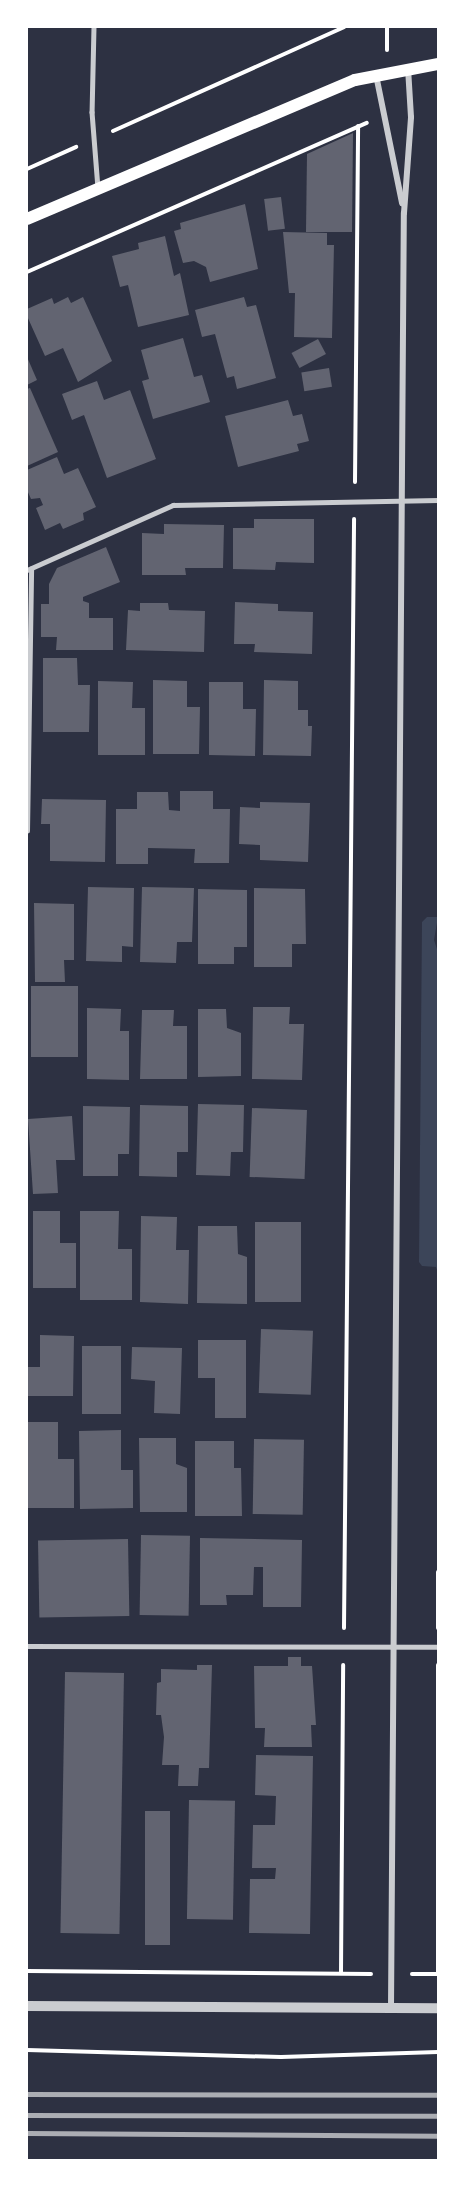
<!DOCTYPE html>
<html>
<head>
<meta charset="utf-8">
<style>
  body { margin:0 }
  #map { position:relative; width:465px; height:2187px; overflow:hidden; background:#2d3142; font-family:Commissioner,sans-serif }
  div>[style] { position:absolute }
  .green>* { inset:0; background:#3c4559 }
  .building>* { inset:0; background:#626471; transform-origin:0 0 }
  .path>* { height:4px; margin:-2px; padding:0 2px; transform-origin:2px; border-radius:2px; background:#fff }
  .service>* { height:4.5px; margin:-2.25px; padding:0 2.25px; transform-origin:2.25px; border-radius:2.25px; background:#caccd0 }
  .minor>* { height:6px; margin:-3px; padding:0 3px; transform-origin:3px; border-radius:3px; background:#caccd0 }
  .tertiary>* { height:10px; margin:-5px; padding:0 5px; transform-origin:5px; border-radius:5px; background:#caccd0 }
  .secondary>* { height:12px; margin:-6px; padding:0 6px; transform-origin:6px; border-radius:6px; background:#fff }
  .rail>* { height:4.5px; margin:-2.25px; padding:0 2.25px; transform-origin:2.25px; border-radius:2.25px; background:#abadb3 }
  span { translate:-50% -50%; white-space:nowrap; text-align:center; line-height:1.15; -webkit-text-stroke:6px #fff; paint-order:stroke }
  .frame { position:absolute; inset:0; border:28px solid #fff; pointer-events:none }
</style>
</head>
<body>
<div id="map">
  <div class="green">
    <div style="clip-path:polygon(427px 917px,438px 917px,434px 940px,438px 952px,438px 1273px,436px 1267px,422px 1266px,419px 1262px,422px 922px)"></div>
  </div>
  <div class="building">
    <div style="clip-path:polygon(353px 133px,352px 232px,306px 232px,307px 154px)"></div>
    <div style="left:281px;top:197px;width:32px;height:17px;rotate:83deg"></div>
    <div style="clip-path:polygon(245px 204px,258px 269px,210px 282px,206px 267px,194px 261px,183px 263px,174px 231px,181px 229px,180px 223px)"></div>
    <div style="clip-path:polygon(283px 232px,327px 233px,327px 245px,334px 245px,332px 338px,294px 337px,295px 293px,289px 293px)"></div>
    <div style="clip-path:polygon(165px 236px,174px 276px,180px 273px,189px 315px,138px 327px,128px 285px,120px 287px,112px 256px,139px 249px,138px 243px)"></div>
    <div style="clip-path:polygon(68px 297px,71px 303px,83px 297px,112px 361px,78px 382px,63px 348px,45px 356px,27px 316px,27px 309px,52px 298px,54px 304px)"></div>
    <div style="clip-path:polygon(244px 297px,247px 307px,256px 305px,276px 378px,237px 389px,234px 376px,227px 378px,215px 334px,202px 337px,195px 310px)"></div>
    <div style="clip-path:polygon(183px 338px,194px 377px,202px 375px,210px 402px,153px 419px,142px 381px,149px 379px,141px 350px)"></div>
    <div style="left:318px;top:339px;width:17px;height:30px;rotate:62deg"></div>
    <div style="clip-path:polygon(27px 357px,37px 380px,27px 385px)"></div>
    <div style="left:329px;top:368px;width:19px;height:28px;rotate:81deg"></div>
    <div style="clip-path:polygon(97px 381px,104px 400px,130px 390px,156px 459px,107px 478px,84px 415px,72px 420px,62px 394px)"></div>
    <div style="clip-path:polygon(30px 388px,58px 452px,27px 466px,27px 389px)"></div>
    <div style="clip-path:polygon(288px 400px,293px 416px,302px 414px,309px 441px,297px 444px,299px 451px,238px 467px,225px 416px)"></div>
    <div style="clip-path:polygon(57px 457px,64px 474px,78px 468px,96px 507px,83px 513px,84px 520px,63px 529px,60px 523px,45px 530px,36px 508px,43px 505px,40px 498px,31px 499px,27px 490px,27px 470px)"></div>
    <div style="clip-path:polygon(254px 519px,314px 519px,314px 563px,276px 562px,275px 570px,233px 569px,233px 528px,254px 528px)"></div>
    <div style="clip-path:polygon(164px 524px,224px 525px,223px 568px,185px 568px,186px 575px,142px 575px,142px 533px,164px 534px)"></div>
    <div style="clip-path:polygon(106px 547px,120px 582px,83px 597px,83px 601px,89px 603px,89px 618px,113px 618px,113px 650px,56px 650px,57px 637px,41px 637px,41px 604px,49px 604px,49px 584px,57px 568px)"></div>
    <div style="clip-path:polygon(235px 602px,278px 604px,278px 611px,313px 612px,312px 654px,254px 652px,255px 644px,234px 644px)"></div>
    <div style="clip-path:polygon(140px 603px,168px 603px,169px 610px,205px 611px,204px 652px,126px 650px,128px 610px,140px 611px)"></div>
    <div style="clip-path:polygon(43px 658px,77px 658px,78px 685px,90px 685px,89px 732px,43px 732px)"></div>
    <div style="clip-path:polygon(153px 680px,187px 681px,187px 707px,200px 707px,199px 754px,153px 754px)"></div>
    <div style="clip-path:polygon(264px 680px,298px 681px,298px 710px,308px 710px,308px 726px,312px 726px,311px 756px,263px 755px)"></div>
    <div style="clip-path:polygon(98px 681px,133px 682px,132px 708px,145px 708px,145px 755px,98px 755px)"></div>
    <div style="clip-path:polygon(209px 682px,243px 682px,243px 709px,256px 709px,255px 756px,209px 755px)"></div>
    <div style="clip-path:polygon(180px 791px,213px 791px,213px 809px,230px 809px,229px 863px,194px 863px,195px 849px,148px 848px,148px 864px,116px 864px,116px 809px,137px 809px,137px 792px,168px 792px,169px 810px,180px 811px)"></div>
    <div style="clip-path:polygon(42px 799px,106px 800px,105px 862px,50px 861px,50px 824px,41px 824px)"></div>
    <div style="clip-path:polygon(260px 802px,310px 803px,308px 862px,260px 860px,260px 845px,239px 844px,240px 807px,260px 808px)"></div>
    <div style="clip-path:polygon(88px 887px,134px 888px,133px 947px,122px 946px,122px 962px,86px 961px)"></div>
    <div style="clip-path:polygon(142px 887px,194px 888px,192px 942px,177px 942px,176px 963px,140px 962px)"></div>
    <div style="clip-path:polygon(254px 888px,305px 889px,306px 944px,292px 944px,292px 967px,254px 967px)"></div>
    <div style="clip-path:polygon(198px 889px,247px 890px,247px 947px,234px 947px,234px 964px,198px 964px)"></div>
    <div style="clip-path:polygon(34px 903px,74px 904px,74px 960px,64px 960px,65px 982px,35px 982px)"></div>
    <div style="left:31px;top:986px;width:47px;height:71px"></div>
    <div style="clip-path:polygon(253px 1007px,290px 1007px,289px 1024px,304px 1024px,302px 1080px,252px 1079px)"></div>
    <div style="clip-path:polygon(87px 1008px,121px 1009px,120px 1031px,129px 1031px,129px 1080px,87px 1079px)"></div>
    <div style="clip-path:polygon(198px 1009px,226px 1009px,227px 1028px,241px 1033px,241px 1076px,198px 1077px)"></div>
    <div style="clip-path:polygon(142px 1010px,174px 1010px,173px 1026px,187px 1026px,187px 1079px,140px 1079px)"></div>
    <div style="clip-path:polygon(198px 1104px,244px 1105px,243px 1152px,231px 1152px,230px 1176px,196px 1175px)"></div>
    <div style="clip-path:polygon(140px 1105px,188px 1106px,188px 1152px,177px 1152px,177px 1177px,139px 1176px)"></div>
    <div style="clip-path:polygon(83px 1106px,130px 1107px,129px 1154px,118px 1154px,118px 1176px,83px 1176px)"></div>
    <div style="left:252px;top:1108px;width:55px;height:69px;rotate:2deg"></div>
    <div style="clip-path:polygon(72px 1116px,75px 1160px,56px 1160px,58px 1193px,33px 1194px,28px 1119px)"></div>
    <div style="clip-path:polygon(33px 1211px,60px 1211px,60px 1243px,76px 1243px,76px 1288px,33px 1288px)"></div>
    <div style="clip-path:polygon(80px 1211px,119px 1211px,118px 1249px,132px 1249px,132px 1300px,80px 1300px)"></div>
    <div style="clip-path:polygon(141px 1216px,177px 1217px,176px 1250px,189px 1250px,188px 1304px,140px 1302px)"></div>
    <div style="left:255px;top:1222px;width:46px;height:80px"></div>
    <div style="clip-path:polygon(198px 1226px,237px 1226px,238px 1254px,247px 1257px,247px 1304px,197px 1303px)"></div>
    <div style="left:261px;top:1329px;width:52px;height:64px;rotate:2deg"></div>
    <div style="clip-path:polygon(40px 1335px,74px 1336px,73px 1396px,27px 1396px,28px 1367px,40px 1367px)"></div>
    <div style="clip-path:polygon(198px 1340px,246px 1340px,246px 1418px,215px 1418px,215px 1378px,198px 1378px)"></div>
    <div style="left:82px;top:1346px;width:39px;height:68px"></div>
    <div style="clip-path:polygon(132px 1347px,182px 1348px,180px 1414px,154px 1413px,155px 1381px,131px 1379px)"></div>
    <div style="clip-path:polygon(28px 1422px,58px 1422px,58px 1459px,74px 1459px,74px 1508px,28px 1508px)"></div>
    <div style="clip-path:polygon(121px 1430px,121px 1470px,133px 1470px,133px 1508px,80px 1509px,79px 1431px)"></div>
    <div style="clip-path:polygon(139px 1438px,176px 1438px,176px 1464px,187px 1468px,187px 1512px,140px 1512px)"></div>
    <div style="left:254px;top:1439px;width:50px;height:75px;rotate:1deg"></div>
    <div style="clip-path:polygon(195px 1441px,234px 1441px,234px 1468px,241px 1468px,242px 1516px,195px 1516px)"></div>
    <div style="left:141px;top:1535px;width:49px;height:80px;rotate:1deg"></div>
    <div style="clip-path:polygon(200px 1538px,302px 1540px,301px 1607px,263px 1607px,263px 1567px,254px 1567px,253px 1595px,226px 1595px,227px 1605px,200px 1605px)"></div>
    <div style="left:128px;top:1539px;width:77px;height:90px;rotate:89deg"></div>
    <div style="clip-path:polygon(288px 1657px,301px 1657px,301px 1666px,312px 1666px,316px 1725px,311px 1725px,312px 1747px,264px 1747px,265px 1728px,255px 1728px,254px 1666px,288px 1666px)"></div>
    <div style="clip-path:polygon(197px 1665px,212px 1665px,209px 1768px,199px 1768px,198px 1786px,178px 1786px,179px 1765px,162px 1765px,164px 1737px,161px 1715px,156px 1715px,157px 1683px,161px 1682px,161px 1669px,197px 1670px)"></div>
    <div style="left:65px;top:1672px;width:59px;height:261px;rotate:1deg"></div>
    <div style="clip-path:polygon(256px 1755px,313px 1756px,310px 1934px,249px 1933px,250px 1879px,275px 1879px,276px 1868px,252px 1868px,253px 1825px,275px 1825px,276px 1796px,255px 1795px)"></div>
    <div style="left:189px;top:1800px;width:46px;height:119px;rotate:1deg"></div>
    <div style="left:145px;top:1811px;width:25px;height:134px"></div>
  </div>
  <div class="path">
    <div style="left:387px;top:50px;width:23px;rotate:-90deg"></div>
    <div style="left:113px;top:131px;width:253px;rotate:-24.2deg"></div>
    <div style="left:27px;top:169px;width:54px;rotate:-24.2deg"></div>
    <div style="left:27px;top:272px;width:371px;rotate:-23.7deg"></div>
    <div style="left:355px;top:482px;width:356px;rotate:-89.5deg"></div>
    <div style="left:344px;top:1628px;width:1109px;rotate:-89.48deg"></div>
    <div style="left:438px;top:1628px;width:56px;rotate:-90deg"></div>
    <div style="left:27px;top:1971px;width:344px;rotate:0.5deg"></div>
    <div style="left:341px;top:1973px;width:308px;rotate:-89.6deg"></div>
    <div style="left:412px;top:1974px;width:26px"></div>
    <div style="left:438px;top:1974px;width:309px;rotate:-90deg"></div>
    <div style="left:27px;top:2050px;width:254px;rotate:1.6deg"></div>
    <div style="left:281px;top:2057px;width:157px;rotate:-1.8deg"></div>
  </div>
  <div class="service">
    <div style="left:94px;top:27px;width:85px;rotate:91.3deg"></div>
    <div style="left:92px;top:112px;width:76px;rotate:85.5deg"></div>
    <div style="left:27px;top:570px;width:160px;rotate:-24deg"></div>
    <div style="left:173px;top:505px;width:265px;rotate:-1.1deg"></div>
    <div style="left:27px;top:831px;width:262px;rotate:-89.1deg"></div>
    <div style="left:27px;top:1646px;width:411px;rotate:0.1deg"></div>
  </div>
  <div class="minor">
    <div style="left:376px;top:75px;width:131px;rotate:78.5deg"></div>
    <div style="left:391px;top:2008px;width:1795px;rotate:-89.59deg"></div>
    <div style="left:404px;top:213px;width:96px;rotate:-85.8deg"></div>
    <div style="left:411px;top:117px;width:49px;rotate:-93.5deg"></div>
  </div>
  <div class="tertiary">
    <div style="left:27px;top:2006px;width:411px;rotate:0.3deg"></div>
  </div>
  <div class="secondary">
    <div style="left:27px;top:219px;width:356px;rotate:-23deg"></div>
    <div style="left:355px;top:80px;width:85px;rotate:-10.9deg"></div>
  </div>
  <div class="rail">
    <div style="left:27px;top:2094px;width:411px;rotate:0.1deg"></div>
    <div style="left:27px;top:2115px;width:411px;rotate:0.1deg"></div>
    <div style="left:27px;top:2133px;width:411px;rotate:0.4deg"></div>
  </div>
  <div class="frame"></div>
</div>
</body>
</html>
